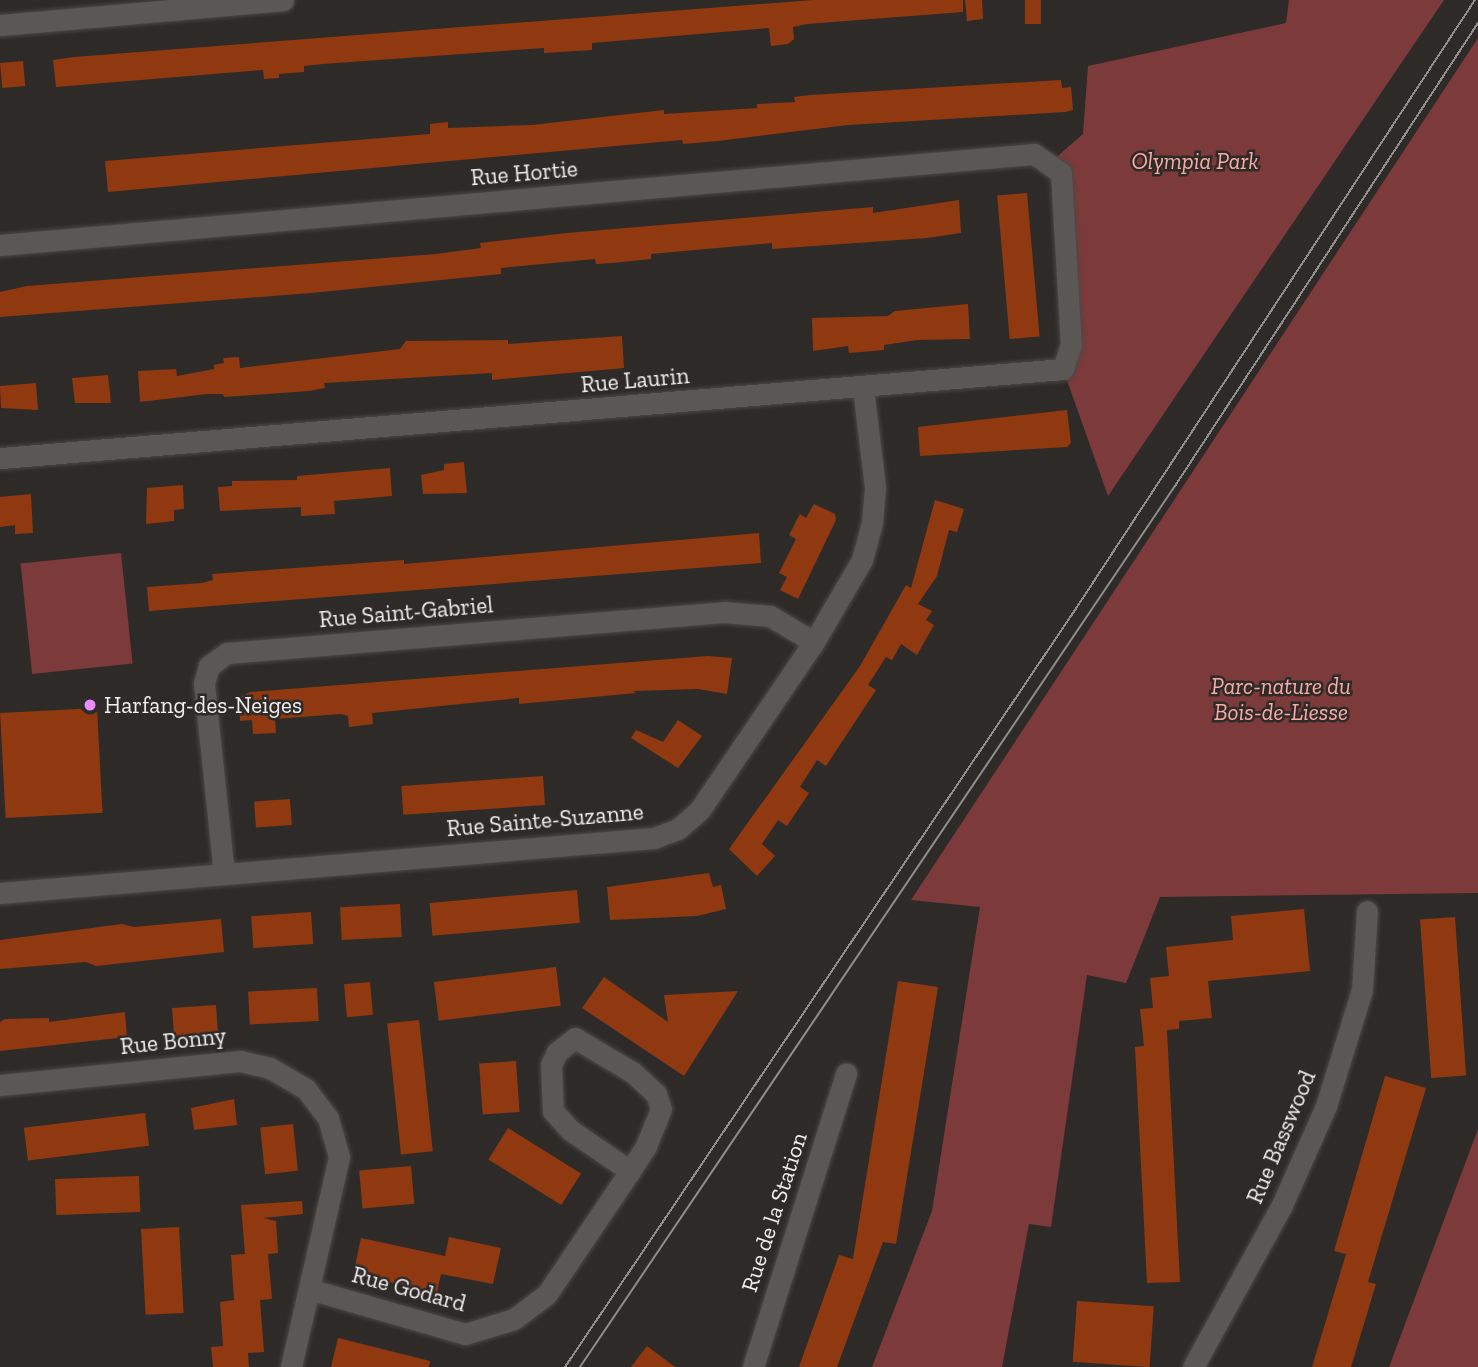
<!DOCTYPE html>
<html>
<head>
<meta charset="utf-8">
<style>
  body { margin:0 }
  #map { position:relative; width:1478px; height:1367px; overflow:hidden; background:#2d2a28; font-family:"Zilla Slab",serif }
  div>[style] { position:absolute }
  .green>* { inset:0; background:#7d3a3a; transform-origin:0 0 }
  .building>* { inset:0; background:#903910; transform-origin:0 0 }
  .roads { filter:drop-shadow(0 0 2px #4a4846) drop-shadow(0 0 2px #4a4846) }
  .minor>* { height:21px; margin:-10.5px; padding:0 10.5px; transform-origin:10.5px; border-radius:10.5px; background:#5a5755 }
  .tram>* { height:2px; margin:-1px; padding:0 1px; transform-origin:1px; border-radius:1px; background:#908e8c }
  .dots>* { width:19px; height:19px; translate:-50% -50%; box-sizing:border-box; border:4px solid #2d2a28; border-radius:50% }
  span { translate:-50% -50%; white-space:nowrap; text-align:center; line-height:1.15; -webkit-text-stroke:5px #2d2a28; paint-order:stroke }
  .park-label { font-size:23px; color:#faaaa7; font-style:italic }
  .street-label { font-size:23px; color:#f2f0ef }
  .poi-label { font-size:23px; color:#f2f0ef }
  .left { translate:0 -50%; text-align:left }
</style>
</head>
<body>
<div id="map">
  <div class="green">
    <div style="clip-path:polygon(1289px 0,1444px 0,1108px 496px,1063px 369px,1051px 162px,1083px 134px,1088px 66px,1286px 23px)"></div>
    <div style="clip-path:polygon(1478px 38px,1478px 893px,1160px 897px,1126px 983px,1087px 975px,1051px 1227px,1029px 1224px,1002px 1367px,872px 1367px,932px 1211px,980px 907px,911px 900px)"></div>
    <div style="left:121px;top:553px;width:111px;height:101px;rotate:84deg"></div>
    <div style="clip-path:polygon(1478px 1129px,1478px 1367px,1389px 1367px)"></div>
  </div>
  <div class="building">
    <div style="clip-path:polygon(813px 0,963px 0,963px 12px,807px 24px,793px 27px,794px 39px,788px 44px,771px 46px,769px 28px,592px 43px,592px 50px,544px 53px,544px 48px,323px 64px,304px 66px,304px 72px,279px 74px,279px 78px,264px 79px,263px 70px,56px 87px,53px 60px,74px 57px)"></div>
    <div style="clip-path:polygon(965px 0,982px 0,983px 19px,967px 21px)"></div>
    <div style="left:1025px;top:0;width:16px;height:24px"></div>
    <div style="left:23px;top:61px;width:25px;height:23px;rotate:85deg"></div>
    <div style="clip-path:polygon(1061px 80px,1062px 88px,1071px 87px,1073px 110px,1065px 112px,848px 125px,718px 141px,683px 144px,682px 140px,108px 192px,105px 161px,430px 134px,430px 124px,448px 122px,448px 128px,532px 125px,664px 110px,664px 114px,757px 108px,757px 104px,795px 102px,794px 97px,810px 95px)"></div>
    <div style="left:1027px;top:193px;width:144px;height:30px;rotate:85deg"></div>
    <div style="clip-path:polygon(959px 200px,961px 233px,927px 238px,772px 249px,772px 243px,651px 254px,651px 259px,612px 263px,596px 264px,595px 259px,501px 268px,501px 274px,311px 293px,0 317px,0 292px,27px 286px,436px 254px,481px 248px,480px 243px,567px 233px,873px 207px,873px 213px)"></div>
    <div style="clip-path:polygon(968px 304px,970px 339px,917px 340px,884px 345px,884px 350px,849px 353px,848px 346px,813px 351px,812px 318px,888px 316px,895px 311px)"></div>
    <div style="clip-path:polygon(622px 336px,624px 368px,492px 380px,492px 373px,324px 383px,325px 388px,309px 391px,224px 397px,223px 394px,207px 394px,140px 402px,138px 371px,176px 369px,177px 376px,214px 369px,214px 365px,224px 363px,223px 358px,239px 357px,240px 368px,400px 349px,406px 341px,508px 340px,508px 344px)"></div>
    <div style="clip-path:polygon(108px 375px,111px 403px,75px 403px,72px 378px)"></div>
    <div style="clip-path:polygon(36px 383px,38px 410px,1px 408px,0 386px)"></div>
    <div style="clip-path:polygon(1067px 410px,1071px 443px,1067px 447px,920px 456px,918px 427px)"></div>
    <div style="clip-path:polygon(464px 462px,467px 493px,423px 494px,421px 475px,444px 470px,444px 464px)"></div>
    <div style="clip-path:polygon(390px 468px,392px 496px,334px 501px,335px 514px,301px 516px,301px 507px,220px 511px,218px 487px,232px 486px,232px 481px,297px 480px,297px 476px)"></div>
    <div style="clip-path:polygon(183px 485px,184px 509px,174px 510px,174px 521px,146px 524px,147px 488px)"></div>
    <div style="clip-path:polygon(31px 494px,33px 533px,15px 534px,15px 525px,0 527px,0 497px)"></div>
    <div style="clip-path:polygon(935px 500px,964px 509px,957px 532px,949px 530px,937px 576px,918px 604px,932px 611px,926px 620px,934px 625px,917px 655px,901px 644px,892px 660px,886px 657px,868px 685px,876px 690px,826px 766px,817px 760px,800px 787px,809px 793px,787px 826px,778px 820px,762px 844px,775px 856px,757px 876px,729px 849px,860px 666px,906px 585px,911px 588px)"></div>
    <div style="clip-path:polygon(814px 504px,835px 514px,836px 520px,798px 599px,780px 590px,787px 577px,779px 573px,796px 539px,789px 535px,800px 514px,806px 518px)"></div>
    <div style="clip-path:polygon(759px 533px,761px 563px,149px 611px,147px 587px,202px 583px,213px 580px,212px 574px,404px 560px,404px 564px)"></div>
    <div style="clip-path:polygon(708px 656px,732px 658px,727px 694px,698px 689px,633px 691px,636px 693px,519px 704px,519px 698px,372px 713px,373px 724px,349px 727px,348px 716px,341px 714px,275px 719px,276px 733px,253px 734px,252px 720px,240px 721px,239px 697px,250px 692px)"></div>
    <div style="left:97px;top:708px;width:105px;height:97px;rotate:87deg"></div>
    <div style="clip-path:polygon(678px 720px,702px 736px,678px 768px,631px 738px,636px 730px,663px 742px)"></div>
    <div style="left:543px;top:776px;width:29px;height:142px;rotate:86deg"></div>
    <div style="left:290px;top:799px;width:26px;height:36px;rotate:86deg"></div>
    <div style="clip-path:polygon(709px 873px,713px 887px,721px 885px,726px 909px,697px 916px,610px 920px,607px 887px)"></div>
    <div style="left:577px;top:890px;width:33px;height:148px;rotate:85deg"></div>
    <div style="left:400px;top:904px;width:33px;height:60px;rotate:87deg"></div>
    <div style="clip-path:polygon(1304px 909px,1310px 971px,1208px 981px,1212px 1018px,1179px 1021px,1179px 1029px,1167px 1030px,1180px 1282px,1147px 1283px,1135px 1047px,1144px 1046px,1140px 1009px,1153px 1008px,1150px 978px,1169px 976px,1166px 947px,1233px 940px,1231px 916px)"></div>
    <div style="left:311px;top:912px;width:32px;height:60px;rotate:86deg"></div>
    <div style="left:1455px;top:917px;width:159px;height:35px;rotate:86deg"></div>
    <div style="clip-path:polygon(221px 919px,224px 952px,96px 966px,86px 962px,0 969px,0 940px,122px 924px,134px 927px)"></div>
    <div style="left:556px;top:967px;width:39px;height:123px;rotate:83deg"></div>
    <div style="clip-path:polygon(604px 977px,668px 1022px,664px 995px,738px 991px,684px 1076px,582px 1008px)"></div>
    <div style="clip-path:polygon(898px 981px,938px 987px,896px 1244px,883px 1242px,837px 1367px,799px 1367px,839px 1255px,853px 1259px)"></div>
    <div style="left:370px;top:982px;width:33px;height:26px;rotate:85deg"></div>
    <div style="left:317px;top:988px;width:33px;height:69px;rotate:87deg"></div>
    <div style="left:216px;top:1005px;width:28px;height:44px;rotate:86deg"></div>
    <div style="clip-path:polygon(125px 1012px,127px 1037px,0 1051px,0 1022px,5px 1019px,49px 1018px,49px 1022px)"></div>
    <div style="left:419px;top:1020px;width:132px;height:32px;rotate:84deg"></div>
    <div style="left:516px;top:1061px;width:51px;height:37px;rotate:86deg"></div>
    <div style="clip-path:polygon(1385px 1076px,1426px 1088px,1368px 1282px,1376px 1284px,1351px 1367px,1312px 1367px,1346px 1254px,1334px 1251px)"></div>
    <div style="clip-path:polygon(234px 1099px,237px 1125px,194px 1130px,191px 1108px)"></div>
    <div style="left:145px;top:1113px;width:33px;height:122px;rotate:83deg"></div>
    <div style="left:293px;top:1124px;width:47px;height:33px;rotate:84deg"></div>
    <div style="left:508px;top:1128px;width:86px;height:37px;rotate:32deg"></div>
    <div style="left:411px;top:1166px;width:38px;height:52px;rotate:85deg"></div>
    <div style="left:139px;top:1176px;width:36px;height:84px;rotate:88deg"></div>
    <div style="clip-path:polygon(302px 1201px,303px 1214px,263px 1218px,276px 1221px,278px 1253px,268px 1254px,272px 1299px,260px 1300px,264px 1352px,248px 1353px,249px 1367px,213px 1367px,211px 1347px,223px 1346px,220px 1302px,234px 1300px,231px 1255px,245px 1254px,241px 1205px)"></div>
    <div style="left:179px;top:1227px;width:86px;height:38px;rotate:87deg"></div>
    <div style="clip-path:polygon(449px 1237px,501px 1248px,493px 1284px,441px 1274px,437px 1292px,353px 1275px,361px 1238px,445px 1256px)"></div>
    <div style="left:1077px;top:1301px;width:77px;height:61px;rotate:4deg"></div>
    <div style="clip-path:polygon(338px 1338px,430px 1361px,429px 1367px,331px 1367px)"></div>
    <div style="clip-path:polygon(647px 1346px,675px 1367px,631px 1367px)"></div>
  </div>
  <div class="roads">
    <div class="minor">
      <div style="left:0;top:25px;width:284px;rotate:-5deg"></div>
      <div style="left:0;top:245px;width:1038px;rotate:-5.03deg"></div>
      <div style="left:1034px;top:154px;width:33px;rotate:35deg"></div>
      <div style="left:1061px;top:173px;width:171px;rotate:86.7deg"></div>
      <div style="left:1071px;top:344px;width:26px;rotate:108deg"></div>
      <div style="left:1063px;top:369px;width:1067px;rotate:175.21deg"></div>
      <div style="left:224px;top:874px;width:192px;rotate:-96deg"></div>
      <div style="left:204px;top:683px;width:18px;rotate:-74deg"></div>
      <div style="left:209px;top:666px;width:22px;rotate:-36deg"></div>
      <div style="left:227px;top:653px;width:499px;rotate:-4.7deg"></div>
      <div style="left:724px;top:612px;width:46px;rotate:5deg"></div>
      <div style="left:770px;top:616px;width:51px;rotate:30.6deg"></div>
      <div style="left:0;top:893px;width:656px;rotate:-4.81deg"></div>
      <div style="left:654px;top:838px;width:26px;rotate:-21deg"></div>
      <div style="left:678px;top:829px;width:28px;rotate:-41deg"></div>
      <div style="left:699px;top:811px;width:204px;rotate:-55.8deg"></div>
      <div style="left:814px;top:642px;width:95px;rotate:-59.7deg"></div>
      <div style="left:862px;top:560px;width:39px;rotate:-75deg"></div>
      <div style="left:872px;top:522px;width:35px;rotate:-85deg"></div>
      <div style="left:875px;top:487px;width:100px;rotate:-96.9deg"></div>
      <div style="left:0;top:1085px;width:241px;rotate:-5.7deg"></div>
      <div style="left:240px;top:1061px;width:31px;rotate:13deg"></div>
      <div style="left:270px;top:1068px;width:42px;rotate:30.3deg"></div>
      <div style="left:306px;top:1089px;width:36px;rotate:53deg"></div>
      <div style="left:328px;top:1118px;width:41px;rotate:74.2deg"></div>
      <div style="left:339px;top:1157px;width:215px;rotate:102.9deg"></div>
      <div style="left:309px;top:1289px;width:162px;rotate:16.1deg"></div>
      <div style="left:465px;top:1334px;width:51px;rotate:-17deg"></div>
      <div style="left:514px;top:1319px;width:41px;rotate:-37.1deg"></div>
      <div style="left:547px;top:1294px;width:148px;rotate:-56deg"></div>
      <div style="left:630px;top:1171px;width:30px;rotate:-57deg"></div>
      <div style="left:646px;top:1146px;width:40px;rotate:-68deg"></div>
      <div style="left:661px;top:1109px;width:16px;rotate:-108deg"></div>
      <div style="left:656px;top:1094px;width:33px;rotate:-137deg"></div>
      <div style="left:632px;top:1072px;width:66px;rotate:-149.2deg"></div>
      <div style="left:575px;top:1038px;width:23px;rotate:142deg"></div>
      <div style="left:557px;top:1052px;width:14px;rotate:115deg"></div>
      <div style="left:551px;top:1065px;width:46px;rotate:87.5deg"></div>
      <div style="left:553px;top:1111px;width:25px;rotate:48deg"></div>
      <div style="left:570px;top:1130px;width:73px;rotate:34.3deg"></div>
      <div style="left:753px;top:1367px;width:308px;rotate:-72.4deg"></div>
      <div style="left:1193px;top:1367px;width:185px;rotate:-61.2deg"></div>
      <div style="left:1282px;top:1205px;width:108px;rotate:-66deg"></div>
      <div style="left:1326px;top:1106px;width:121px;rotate:-72.8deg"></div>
      <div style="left:1362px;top:990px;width:79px;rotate:-86.4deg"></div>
    </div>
  </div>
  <div class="tram">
    <div style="left:565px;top:1367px;width:913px;rotate:-56.03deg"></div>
    <div style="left:1075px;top:610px;width:729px;rotate:-56.75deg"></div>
    <div style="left:580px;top:1367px;width:1063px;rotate:-55.97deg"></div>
    <div style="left:1175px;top:486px;width:553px;rotate:-56.8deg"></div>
  </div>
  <div class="dots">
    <div style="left:90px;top:705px;background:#ea8dfc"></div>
  </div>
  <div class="park-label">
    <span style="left:1195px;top:161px">Olympia Park</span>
    <span style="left:1281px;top:699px">Parc-nature du<br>Bois-de-Liesse</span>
  </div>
  <div class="street-label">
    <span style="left:524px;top:173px;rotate:-5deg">Rue Hortie</span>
    <span style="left:635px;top:380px;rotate:-5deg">Rue Laurin</span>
    <span style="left:406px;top:612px;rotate:-5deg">Rue Saint-Gabriel</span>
    <span style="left:545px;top:820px;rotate:-5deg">Rue Sainte-Suzanne</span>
    <span style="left:173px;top:1041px;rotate:-6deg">Rue Bonny</span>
    <span style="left:1281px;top:1137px;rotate:-67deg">Rue Basswood</span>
    <span style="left:774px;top:1212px;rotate:-72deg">Rue de la Station</span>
    <span style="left:409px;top:1289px;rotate:15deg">Rue Godard</span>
  </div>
  <div class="poi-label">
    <span class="left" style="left:104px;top:705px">Harfang-des-Neiges</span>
  </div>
</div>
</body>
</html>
